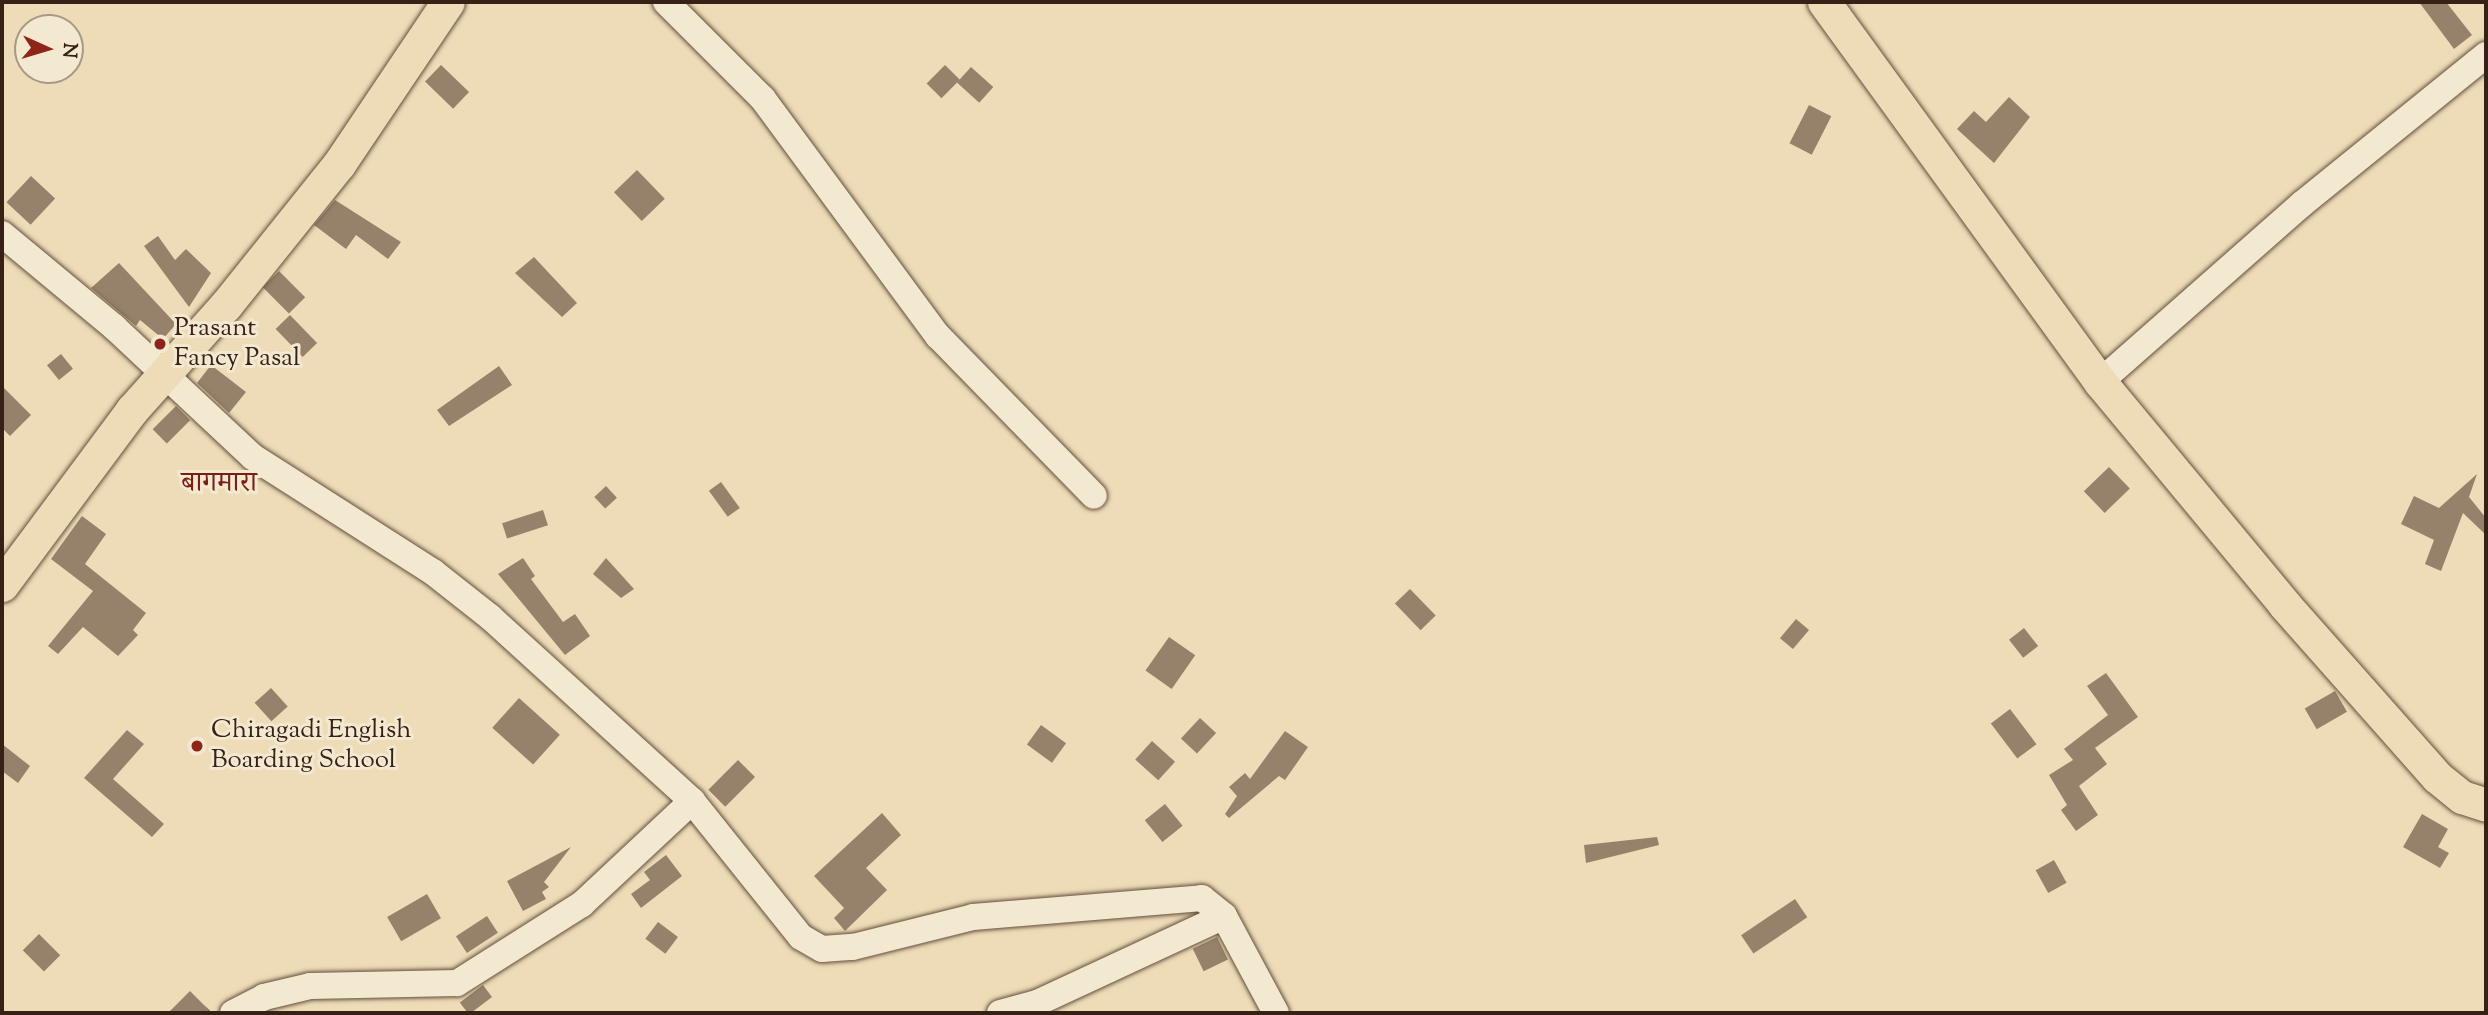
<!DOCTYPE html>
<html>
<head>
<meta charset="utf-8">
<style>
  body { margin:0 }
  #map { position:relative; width:2488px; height:1015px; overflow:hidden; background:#eddcb7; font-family:"Sorts Mill Goudy","Noto Serif Devanagari",serif }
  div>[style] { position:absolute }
  .building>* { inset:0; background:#96826a; transform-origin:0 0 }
  .roads { filter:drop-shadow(0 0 2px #644f3e) drop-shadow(0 0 2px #644f3e) }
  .minor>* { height:26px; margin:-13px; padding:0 13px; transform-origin:13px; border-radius:13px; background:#f3e8d0 }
  .major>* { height:33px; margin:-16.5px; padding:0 16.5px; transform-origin:16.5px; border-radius:16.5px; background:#eddcb7 }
  .dots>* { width:19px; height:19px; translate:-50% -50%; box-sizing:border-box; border:4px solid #f3e8d0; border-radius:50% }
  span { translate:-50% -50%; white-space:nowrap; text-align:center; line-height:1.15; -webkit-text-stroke:6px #f3e8d0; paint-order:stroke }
  .poi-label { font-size:26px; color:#372016 }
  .left { translate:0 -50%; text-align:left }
  .neighbourhood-label { font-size:28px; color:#7a1f14 }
  .frame { position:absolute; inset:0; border:4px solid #372016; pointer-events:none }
  .north { position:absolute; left:14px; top:14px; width:70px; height:70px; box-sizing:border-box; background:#f3e8d0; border:2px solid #a89886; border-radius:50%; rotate:94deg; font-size:19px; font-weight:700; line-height:28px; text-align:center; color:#372016 }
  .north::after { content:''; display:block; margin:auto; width:24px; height:32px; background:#8f2418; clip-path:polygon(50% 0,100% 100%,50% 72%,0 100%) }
</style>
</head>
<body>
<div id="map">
  <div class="building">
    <div style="clip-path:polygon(2419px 2px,2446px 2px,2472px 35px,2454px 49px)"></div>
    <div style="left:441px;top:65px;width:39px;height:23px;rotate:44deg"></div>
    <div style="left:945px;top:65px;width:21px;height:26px;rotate:45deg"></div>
    <div style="left:971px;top:67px;width:30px;height:21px;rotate:42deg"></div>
    <div style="clip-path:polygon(2009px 97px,2030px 117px,1994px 163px,1957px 129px,1974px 111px,1986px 122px)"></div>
    <div style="left:1809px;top:105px;width:25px;height:43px;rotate:27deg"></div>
    <div style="left:637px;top:170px;width:40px;height:32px;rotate:46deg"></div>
    <div style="left:31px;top:176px;width:33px;height:36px;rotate:43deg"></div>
    <div style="clip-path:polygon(335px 200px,401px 242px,388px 259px,356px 235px,346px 249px,314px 225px)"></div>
    <div style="clip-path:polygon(158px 236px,175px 260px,186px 249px,211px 273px,189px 307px,144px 246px)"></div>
    <div style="clip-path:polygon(534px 257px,577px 303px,562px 317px,515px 273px)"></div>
    <div style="clip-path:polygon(119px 263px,176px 324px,163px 339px,140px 320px,136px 326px,91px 288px)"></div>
    <div style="left:279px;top:271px;width:37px;height:23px;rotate:45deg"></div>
    <div style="left:290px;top:315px;width:39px;height:20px;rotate:46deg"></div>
    <div style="left:61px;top:354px;width:19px;height:18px;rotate:51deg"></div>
    <div style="clip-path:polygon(211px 365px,246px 392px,229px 413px,197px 383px)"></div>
    <div style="clip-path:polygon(499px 366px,512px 385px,449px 426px,437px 410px)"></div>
    <div style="clip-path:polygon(2px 386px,31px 415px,10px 436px,2px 428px)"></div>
    <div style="left:176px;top:406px;width:20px;height:33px;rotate:45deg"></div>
    <div style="left:2109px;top:467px;width:30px;height:35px;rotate:46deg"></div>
    <div style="clip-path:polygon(2477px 474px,2469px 497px,2486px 518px,2486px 535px,2463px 513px,2441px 571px,2425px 564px,2434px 540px,2401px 524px,2414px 496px,2439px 508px)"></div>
    <div style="left:721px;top:482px;width:32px;height:15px;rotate:54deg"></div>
    <div style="left:606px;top:486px;width:16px;height:16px;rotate:47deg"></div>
    <div style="left:543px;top:510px;width:16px;height:43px;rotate:72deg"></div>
    <div style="clip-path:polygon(82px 516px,106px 534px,85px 564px,146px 613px,133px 630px,138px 635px,118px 656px,83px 627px,58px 654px,48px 646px,93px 591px,51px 559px)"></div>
    <div style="clip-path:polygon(523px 558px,535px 576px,531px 579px,563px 622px,575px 614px,590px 636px,565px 655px,498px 574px)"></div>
    <div style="clip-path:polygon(606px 558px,634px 589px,621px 598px,593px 574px)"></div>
    <div style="left:1410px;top:589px;width:37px;height:21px;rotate:46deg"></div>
    <div style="left:1796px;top:619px;width:17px;height:25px;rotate:40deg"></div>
    <div style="left:2024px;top:628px;width:23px;height:19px;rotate:52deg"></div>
    <div style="left:1169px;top:637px;width:32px;height:41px;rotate:35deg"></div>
    <div style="clip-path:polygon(2106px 673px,2138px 717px,2095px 748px,2107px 764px,2079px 786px,2098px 815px,2076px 831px,2061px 810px,2067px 805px,2049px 775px,2073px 760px,2064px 749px,2108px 715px,2087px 686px)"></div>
    <div style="left:271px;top:688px;width:25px;height:22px;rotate:48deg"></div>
    <div style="left:2335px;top:691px;width:24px;height:35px;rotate:60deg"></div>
    <div style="left:519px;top:698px;width:55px;height:40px;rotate:42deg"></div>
    <div style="left:2010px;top:709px;width:44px;height:24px;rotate:53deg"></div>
    <div style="left:1200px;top:718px;width:22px;height:28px;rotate:43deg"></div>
    <div style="left:1041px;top:725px;width:31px;height:24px;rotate:36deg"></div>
    <div style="clip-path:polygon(127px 730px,144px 744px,113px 779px,164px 824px,152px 837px,84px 778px)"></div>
    <div style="clip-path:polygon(1285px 731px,1308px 747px,1285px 780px,1279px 776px,1229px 818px,1225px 814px,1237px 796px,1229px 787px,1245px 773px,1250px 779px)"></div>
    <div style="left:1152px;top:741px;width:31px;height:25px;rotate:42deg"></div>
    <div style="clip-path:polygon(2px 744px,30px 766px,18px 783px,2px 771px)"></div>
    <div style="left:738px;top:760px;width:24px;height:42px;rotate:45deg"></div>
    <div style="left:1165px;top:804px;width:28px;height:26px;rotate:51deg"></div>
    <div style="clip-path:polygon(882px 813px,901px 835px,866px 868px,887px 890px,845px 931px,834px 918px,844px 908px,814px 876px)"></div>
    <div style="clip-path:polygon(2422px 814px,2448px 829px,2438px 847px,2449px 853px,2440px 868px,2403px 847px)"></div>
    <div style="clip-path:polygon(1657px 837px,1659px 845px,1586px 863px,1584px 845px)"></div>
    <div style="clip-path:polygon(571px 847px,544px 882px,549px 887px,542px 892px,546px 899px,523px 911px,507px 881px)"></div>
    <div style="clip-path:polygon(666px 855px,682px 876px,641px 908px,631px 894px,650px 880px,644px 872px)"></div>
    <div style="left:2054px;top:860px;width:26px;height:21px;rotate:61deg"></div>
    <div style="left:427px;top:894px;width:28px;height:46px;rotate:60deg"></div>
    <div style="left:1795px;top:899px;width:22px;height:65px;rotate:56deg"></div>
    <div style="left:487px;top:916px;width:20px;height:37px;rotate:57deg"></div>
    <div style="left:658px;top:922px;width:25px;height:21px;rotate:37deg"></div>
    <div style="left:39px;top:934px;width:30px;height:23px;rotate:45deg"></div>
    <div style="left:1217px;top:937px;width:25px;height:27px;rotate:64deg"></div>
    <div style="left:483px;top:985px;width:15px;height:29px;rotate:53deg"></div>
    <div style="clip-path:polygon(190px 991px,204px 1005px,213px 1013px,168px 1013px)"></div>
  </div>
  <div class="roads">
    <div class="minor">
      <div style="left:666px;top:2px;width:137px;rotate:45deg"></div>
      <div style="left:763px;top:99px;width:295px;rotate:53.6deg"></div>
      <div style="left:938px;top:336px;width:223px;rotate:45.7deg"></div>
      <div style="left:2px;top:234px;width:146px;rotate:39.7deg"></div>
      <div style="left:114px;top:327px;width:190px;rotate:43.1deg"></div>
      <div style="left:253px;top:457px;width:214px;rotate:32.6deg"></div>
      <div style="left:433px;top:572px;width:73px;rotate:38.3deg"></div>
      <div style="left:490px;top:617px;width:273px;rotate:42.3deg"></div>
      <div style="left:692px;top:801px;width:174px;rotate:51.3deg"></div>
      <div style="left:801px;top:937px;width:24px;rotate:30deg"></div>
      <div style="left:822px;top:949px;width:31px;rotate:-4deg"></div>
      <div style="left:853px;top:947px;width:124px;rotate:-14deg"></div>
      <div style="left:973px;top:917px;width:230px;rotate:-4.7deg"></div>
      <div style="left:1202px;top:898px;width:28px;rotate:39deg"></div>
      <div style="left:1224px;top:916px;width:110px;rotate:61.8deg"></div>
      <div style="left:2100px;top:382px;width:269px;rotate:-41.4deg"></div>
      <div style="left:2302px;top:204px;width:237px;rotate:-39deg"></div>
      <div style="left:233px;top:1013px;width:35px;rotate:-27deg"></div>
      <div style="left:264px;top:997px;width:47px;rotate:-13.4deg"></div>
      <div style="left:310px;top:986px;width:147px;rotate:-1.2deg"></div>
      <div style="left:457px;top:983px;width:148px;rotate:-32.3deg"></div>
      <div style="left:582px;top:904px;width:151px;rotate:-43.1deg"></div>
      <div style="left:1000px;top:1013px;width:38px;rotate:-15deg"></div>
      <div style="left:1037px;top:1003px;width:206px;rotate:-24.9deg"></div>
    </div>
    <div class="major">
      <div style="left:1824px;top:2px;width:470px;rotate:54deg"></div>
      <div style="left:2100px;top:382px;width:288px;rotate:50.3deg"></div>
      <div style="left:2284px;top:604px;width:231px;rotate:48.5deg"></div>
      <div style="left:2437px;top:777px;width:32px;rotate:39deg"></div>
      <div style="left:2462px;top:797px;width:25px;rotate:18deg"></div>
      <div style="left:2px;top:585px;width:218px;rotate:-53.4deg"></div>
      <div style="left:132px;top:410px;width:141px;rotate:-48.2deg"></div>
      <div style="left:226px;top:305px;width:181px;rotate:-51.3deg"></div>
      <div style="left:339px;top:164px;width:195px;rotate:-56.1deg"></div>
    </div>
  </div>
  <div class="dots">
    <div style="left:160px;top:344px;background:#8f2418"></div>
    <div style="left:197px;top:746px;background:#8f2418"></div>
  </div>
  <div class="poi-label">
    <span class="left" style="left:174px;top:344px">Prasant<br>Fancy Pasal</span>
    <span class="left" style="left:211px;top:746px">Chiragadi English<br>Boarding School</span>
  </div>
  <div class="neighbourhood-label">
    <span style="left:219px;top:484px">बागमारा</span>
  </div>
  <div class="frame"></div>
  <div class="north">N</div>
</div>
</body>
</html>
